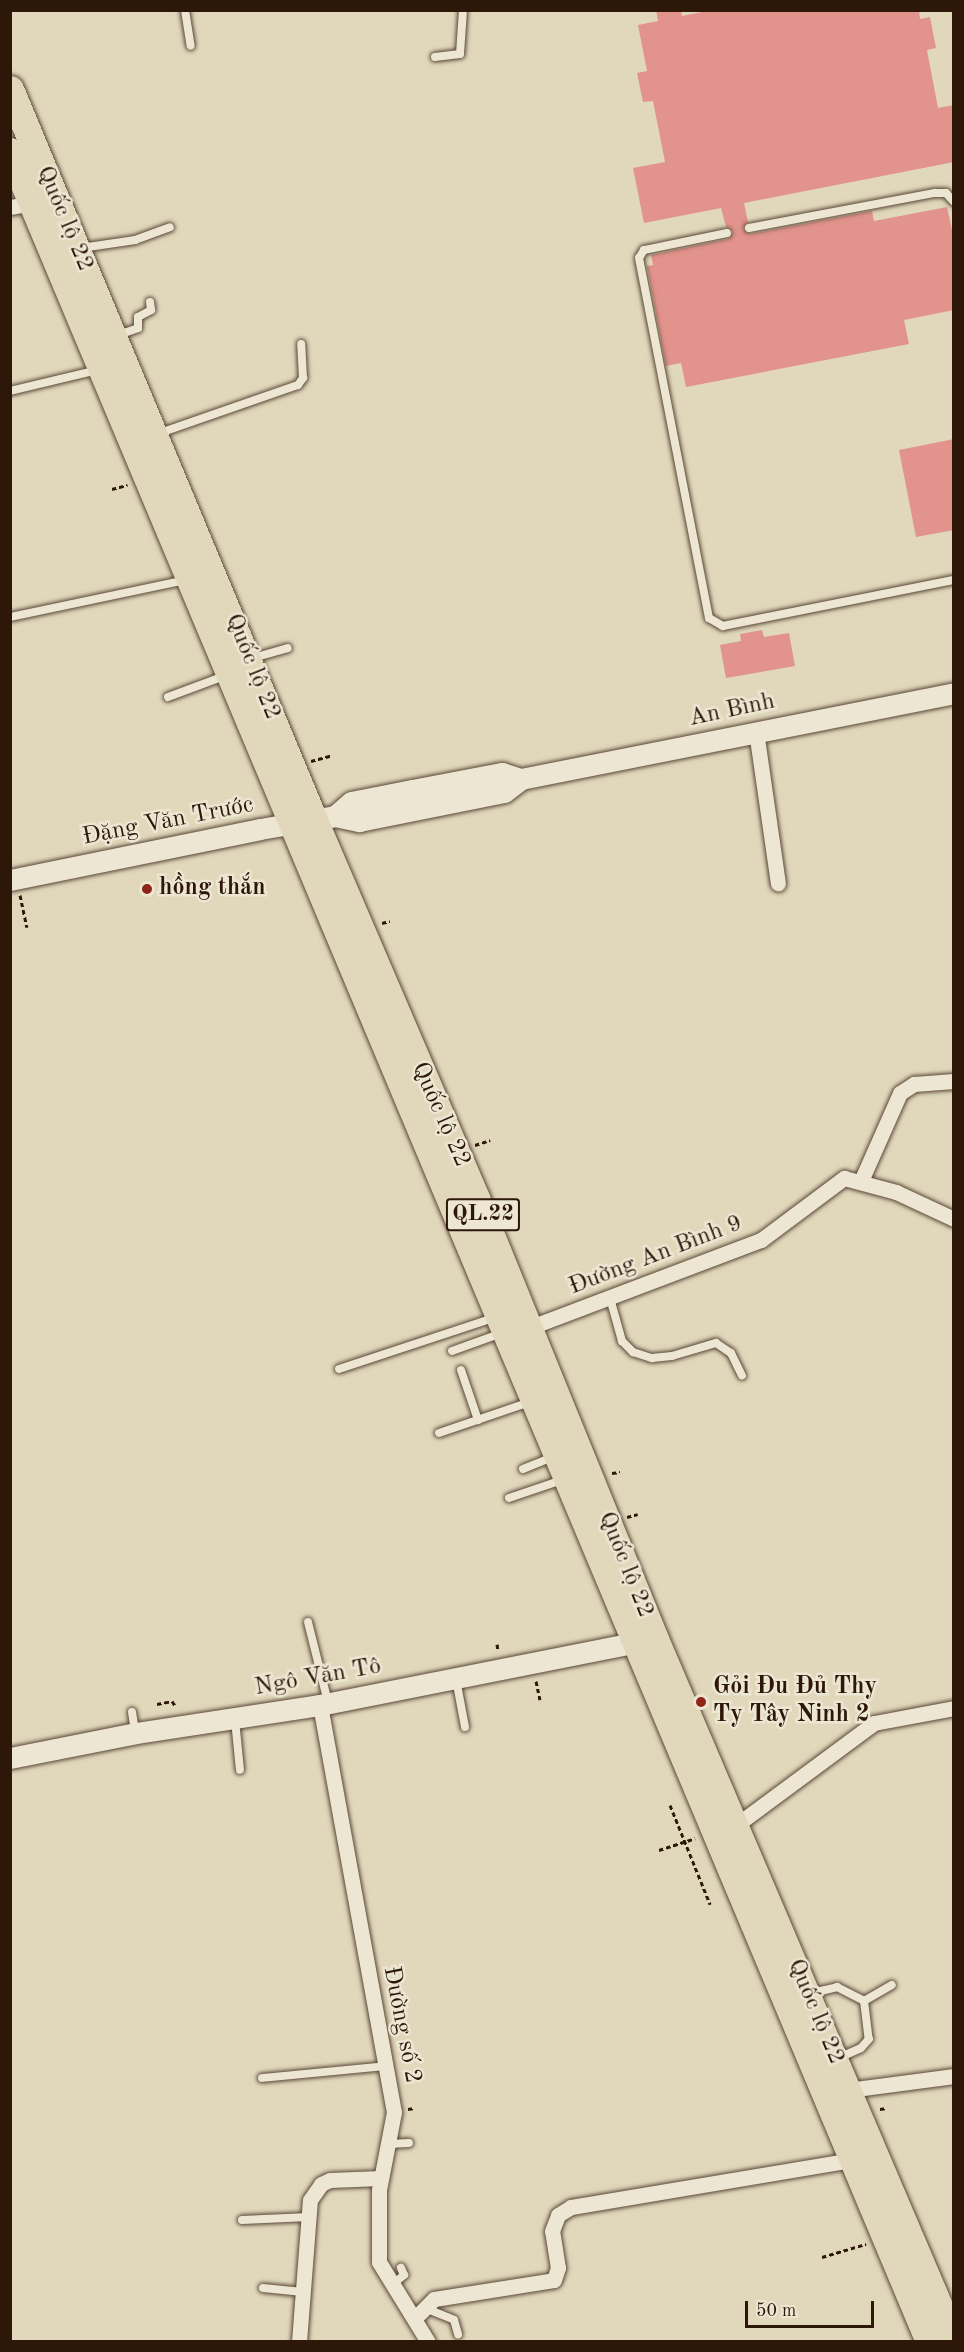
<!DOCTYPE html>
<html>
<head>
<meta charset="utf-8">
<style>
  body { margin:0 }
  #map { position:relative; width:964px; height:2352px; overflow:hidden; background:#e1d8bc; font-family:"Old Standard TT",serif }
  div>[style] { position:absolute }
  .building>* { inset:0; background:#e1938c }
  .path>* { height:3px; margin-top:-1.5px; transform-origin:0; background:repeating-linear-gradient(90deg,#2d1709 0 4.5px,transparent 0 7.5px) }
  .roads { filter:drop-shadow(0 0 2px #5a4736) drop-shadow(0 0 2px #5a4736) }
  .lane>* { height:8px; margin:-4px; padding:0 4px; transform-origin:4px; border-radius:4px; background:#ece6d3 }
  .street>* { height:15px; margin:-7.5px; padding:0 7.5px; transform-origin:7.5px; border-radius:7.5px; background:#ece6d3 }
  .secondary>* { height:21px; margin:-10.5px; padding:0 10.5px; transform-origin:10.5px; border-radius:10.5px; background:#ece6d3 }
  .highway>* { height:27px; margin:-13.5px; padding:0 13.5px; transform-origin:13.5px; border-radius:13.5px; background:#e1d8bc }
  .dots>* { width:16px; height:16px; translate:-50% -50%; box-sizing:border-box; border:3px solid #ece6d3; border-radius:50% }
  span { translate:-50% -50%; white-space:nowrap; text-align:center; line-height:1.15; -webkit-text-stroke:5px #ece6d3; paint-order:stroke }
  .shield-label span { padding:2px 4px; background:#ece6d3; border:2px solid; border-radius:4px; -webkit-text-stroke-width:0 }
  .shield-label { font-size:22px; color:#2d1709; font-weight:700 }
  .street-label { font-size:24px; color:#2d1709 }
  .poi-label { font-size:24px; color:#2d1709; font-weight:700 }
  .left { translate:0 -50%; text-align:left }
  .frame { position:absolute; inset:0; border:12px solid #2d1709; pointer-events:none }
  .scale { position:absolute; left:745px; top:2301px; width:129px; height:27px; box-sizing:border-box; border:3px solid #2d1709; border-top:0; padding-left:8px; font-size:18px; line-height:21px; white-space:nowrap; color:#2d1709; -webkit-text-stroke:4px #ece6d3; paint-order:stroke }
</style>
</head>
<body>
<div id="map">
  <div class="building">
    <div style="clip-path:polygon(656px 10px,681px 10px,682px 16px,712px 10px,919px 10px,920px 19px,930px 17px,936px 48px,927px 50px,938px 108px,954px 105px,954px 162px,744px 203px,748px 222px,743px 229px,750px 234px,872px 211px,874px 221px,947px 207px,954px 239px,954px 310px,904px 320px,909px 344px,686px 387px,681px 363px,666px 366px,647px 266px,653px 265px,651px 255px,728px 239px,733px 232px,726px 227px,721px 208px,644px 223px,633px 168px,665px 162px,653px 101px,643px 102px,637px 73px,647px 71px,638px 25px,658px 21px)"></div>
    <div style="clip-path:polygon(954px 439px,954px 530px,916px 537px,899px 450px)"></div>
    <div style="clip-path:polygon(762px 630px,764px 637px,789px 633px,795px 666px,726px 678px,720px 645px,741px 641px,740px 634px)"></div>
  </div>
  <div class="path">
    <div style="left:112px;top:489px;width:16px;rotate:-15deg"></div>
    <div style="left:311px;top:761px;width:20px;rotate:-15deg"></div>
    <div style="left:20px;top:895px;width:33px;rotate:78deg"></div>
    <div style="left:382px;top:923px;width:8px;rotate:-14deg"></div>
    <div style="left:475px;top:1145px;width:16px;rotate:-18deg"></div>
    <div style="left:612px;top:1473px;width:8px;rotate:-7deg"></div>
    <div style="left:627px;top:1517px;width:11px;rotate:-15deg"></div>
    <div style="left:497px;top:1644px;width:7px;rotate:82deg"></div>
    <div style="left:536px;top:1681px;width:19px;rotate:78deg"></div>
    <div style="left:157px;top:1704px;width:15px;rotate:-11deg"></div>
    <div style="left:172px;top:1701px;width:7px;rotate:56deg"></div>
    <div style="left:670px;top:1805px;width:107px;rotate:68deg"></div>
    <div style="left:659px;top:1850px;width:38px;rotate:-18deg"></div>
    <div style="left:408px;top:2109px;width:7px;rotate:-8deg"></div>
    <div style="left:880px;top:2109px;width:7px;rotate:-8deg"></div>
    <div style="left:822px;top:2257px;width:46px;rotate:-16.5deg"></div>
  </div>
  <div class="roads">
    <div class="lane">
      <div style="left:185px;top:10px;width:36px;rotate:81deg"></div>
      <div style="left:435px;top:57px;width:25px;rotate:-7deg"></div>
      <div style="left:460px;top:54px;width:44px;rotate:-86.1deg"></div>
      <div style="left:749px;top:228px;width:189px;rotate:-10.7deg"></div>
      <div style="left:935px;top:193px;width:11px"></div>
      <div style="left:946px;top:193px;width:12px;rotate:48deg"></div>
      <div style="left:727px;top:233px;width:85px;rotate:168.4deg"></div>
      <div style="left:644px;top:250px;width:9px;rotate:122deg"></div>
      <div style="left:639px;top:258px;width:367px;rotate:79deg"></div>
      <div style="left:709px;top:618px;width:16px;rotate:30deg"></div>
      <div style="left:723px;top:626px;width:236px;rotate:-11.3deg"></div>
      <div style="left:81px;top:248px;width:55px;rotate:-8.4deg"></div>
      <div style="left:135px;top:240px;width:37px;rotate:-20deg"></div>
      <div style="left:118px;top:335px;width:21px;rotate:-19deg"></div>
      <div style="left:138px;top:328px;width:11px;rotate:-90deg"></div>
      <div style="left:138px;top:317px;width:15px;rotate:-28deg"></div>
      <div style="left:151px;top:310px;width:8px;rotate:-97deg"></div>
      <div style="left:10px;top:391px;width:90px;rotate:-13.4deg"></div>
      <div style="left:157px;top:434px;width:149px;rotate:-19.2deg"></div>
      <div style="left:298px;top:385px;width:9px;rotate:-54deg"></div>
      <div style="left:303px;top:378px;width:34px;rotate:-93deg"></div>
      <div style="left:10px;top:617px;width:180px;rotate:-11.9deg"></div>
      <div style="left:253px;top:658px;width:36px;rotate:-16deg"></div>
      <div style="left:168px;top:697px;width:63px;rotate:-20.4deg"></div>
      <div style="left:610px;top:1298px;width:45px;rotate:74.4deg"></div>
      <div style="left:622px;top:1341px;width:16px;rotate:45deg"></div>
      <div style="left:633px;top:1352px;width:20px;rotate:18deg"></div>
      <div style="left:652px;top:1358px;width:20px;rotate:-6deg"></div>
      <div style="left:672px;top:1356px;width:46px;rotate:-16.5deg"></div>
      <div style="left:716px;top:1343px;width:18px;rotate:34deg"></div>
      <div style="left:731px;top:1353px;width:25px;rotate:64deg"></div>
      <div style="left:452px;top:1351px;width:53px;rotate:-19.8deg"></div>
      <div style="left:339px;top:1369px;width:165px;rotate:-18.3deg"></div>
      <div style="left:461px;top:1370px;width:53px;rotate:71.2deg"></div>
      <div style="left:439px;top:1433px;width:96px;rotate:-18.8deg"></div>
      <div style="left:523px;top:1469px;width:31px;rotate:-22deg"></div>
      <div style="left:509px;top:1498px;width:56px;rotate:-18.8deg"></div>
      <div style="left:308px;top:1622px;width:82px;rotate:76deg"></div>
      <div style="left:456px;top:1679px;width:49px;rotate:79.4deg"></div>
      <div style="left:132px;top:1712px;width:20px;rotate:81deg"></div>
      <div style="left:235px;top:1720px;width:50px;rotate:84.3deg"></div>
      <div style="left:812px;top:1993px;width:26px;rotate:-13deg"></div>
      <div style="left:837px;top:1987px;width:30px;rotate:27deg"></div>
      <div style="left:864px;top:2001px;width:38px;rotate:83deg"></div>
      <div style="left:869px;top:2039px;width:12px;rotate:132deg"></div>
      <div style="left:861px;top:2048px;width:24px;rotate:156deg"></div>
      <div style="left:864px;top:2001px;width:32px;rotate:-30deg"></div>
      <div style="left:262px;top:2078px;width:125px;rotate:-5.5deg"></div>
      <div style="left:389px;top:2144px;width:20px;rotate:-3deg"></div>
      <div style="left:242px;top:2220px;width:67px;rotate:-2.6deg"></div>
      <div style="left:392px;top:2285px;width:16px;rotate:-40deg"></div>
      <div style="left:404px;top:2275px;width:8px;rotate:-113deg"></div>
      <div style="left:263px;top:2288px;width:40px;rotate:5.7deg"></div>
      <div style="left:425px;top:2308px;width:31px;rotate:22deg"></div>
      <div style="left:454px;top:2320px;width:15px;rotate:74deg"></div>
    </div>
    <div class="street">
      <div style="left:10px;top:207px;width:22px;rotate:-10deg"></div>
      <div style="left:756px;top:731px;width:154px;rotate:81.8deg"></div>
      <div style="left:861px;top:1181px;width:96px;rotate:-66.1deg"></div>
      <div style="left:900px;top:1093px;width:17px;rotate:-33deg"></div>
      <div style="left:914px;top:1084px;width:40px;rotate:-4.3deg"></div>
      <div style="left:528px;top:1328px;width:249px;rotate:-20.7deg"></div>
      <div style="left:761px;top:1240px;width:104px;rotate:-36.8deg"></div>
      <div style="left:844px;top:1178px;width:54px;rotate:15.1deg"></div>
      <div style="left:896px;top:1192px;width:64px;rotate:25deg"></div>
      <div style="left:320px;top:1705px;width:414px;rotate:79.7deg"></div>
      <div style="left:394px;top:2112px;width:79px;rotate:100.9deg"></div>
      <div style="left:379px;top:2190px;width:72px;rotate:90deg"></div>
      <div style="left:379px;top:2262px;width:94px;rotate:58.5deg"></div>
      <div style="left:735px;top:1826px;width:173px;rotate:-36.5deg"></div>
      <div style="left:874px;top:1723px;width:81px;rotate:-10.6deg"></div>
      <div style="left:848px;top:2090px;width:107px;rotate:-7.5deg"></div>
      <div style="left:415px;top:2318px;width:27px;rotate:-45deg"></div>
      <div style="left:434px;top:2299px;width:121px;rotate:-9deg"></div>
      <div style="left:554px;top:2280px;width:13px;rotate:-72deg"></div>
      <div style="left:558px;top:2268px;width:37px;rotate:-99deg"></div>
      <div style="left:552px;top:2231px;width:17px;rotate:-69deg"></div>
      <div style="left:558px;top:2215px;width:15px;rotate:-32deg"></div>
      <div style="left:571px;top:2207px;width:284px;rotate:-9.5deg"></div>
      <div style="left:299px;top:2342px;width:142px;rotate:-85.6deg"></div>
      <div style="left:310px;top:2200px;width:19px;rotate:-55deg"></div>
      <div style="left:321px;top:2184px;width:10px;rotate:-24deg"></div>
      <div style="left:330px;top:2180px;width:51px;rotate:-2.2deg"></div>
    </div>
    <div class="secondary">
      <div style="left:335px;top:816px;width:21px;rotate:-41deg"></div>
      <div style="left:351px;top:802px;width:62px;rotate:-11.1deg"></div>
      <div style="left:412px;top:790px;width:92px;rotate:-10.7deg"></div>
      <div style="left:502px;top:773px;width:20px;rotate:18deg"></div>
      <div style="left:10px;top:880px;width:255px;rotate:-11.5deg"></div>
      <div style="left:260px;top:829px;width:76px;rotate:-9.8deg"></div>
      <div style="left:335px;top:816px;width:25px;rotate:12deg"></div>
      <div style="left:359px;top:821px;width:148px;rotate:-11.3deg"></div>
      <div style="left:504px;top:792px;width:21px;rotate:-37deg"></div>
      <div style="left:521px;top:779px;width:441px;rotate:-11.2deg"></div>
      <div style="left:10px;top:1758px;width:128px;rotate:-11.2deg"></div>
      <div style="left:136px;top:1733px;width:186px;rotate:-8.7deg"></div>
      <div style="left:320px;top:1705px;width:320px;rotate:-11.2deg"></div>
    </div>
    <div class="highway">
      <div style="left:10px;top:89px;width:792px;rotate:67.42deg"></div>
      <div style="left:314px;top:820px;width:411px;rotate:66.8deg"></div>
      <div style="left:476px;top:1198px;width:476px;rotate:67.9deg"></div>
      <div style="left:655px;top:1639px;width:763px;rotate:66.93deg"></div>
      <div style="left:10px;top:151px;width:2376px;rotate:67.24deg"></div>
    </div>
  </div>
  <div class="dots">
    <div style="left:147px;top:889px;background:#8f2418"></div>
    <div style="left:701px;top:1702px;background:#8f2418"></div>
  </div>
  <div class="shield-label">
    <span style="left:483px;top:1215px">QL.22</span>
  </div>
  <div class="street-label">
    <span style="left:64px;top:219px;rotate:67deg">Quốc lộ 22</span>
    <span style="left:252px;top:667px;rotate:68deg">Quốc lộ 22</span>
    <span style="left:732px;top:711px;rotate:-12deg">An Bình</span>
    <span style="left:168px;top:822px;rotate:-11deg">Đặng Văn Trước</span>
    <span style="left:440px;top:1115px;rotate:66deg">Quốc lộ 22</span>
    <span style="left:656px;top:1256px;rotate:-21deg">Đường An Bình 9</span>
    <span style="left:625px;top:1565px;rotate:68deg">Quốc lộ 22</span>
    <span style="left:318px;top:1678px;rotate:-10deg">Ngô Văn Tô</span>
    <span style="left:815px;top:2012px;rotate:67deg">Quốc lộ 22</span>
    <span style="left:401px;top:2025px;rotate:79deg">Đường số 2</span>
  </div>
  <div class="poi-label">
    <span class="left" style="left:159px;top:889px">hồng thắn</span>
    <span class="left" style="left:713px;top:1702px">Gỏi Đu Đủ Thy<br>Ty Tây Ninh 2</span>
  </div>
  <div class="frame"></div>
  <div class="scale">50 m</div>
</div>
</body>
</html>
